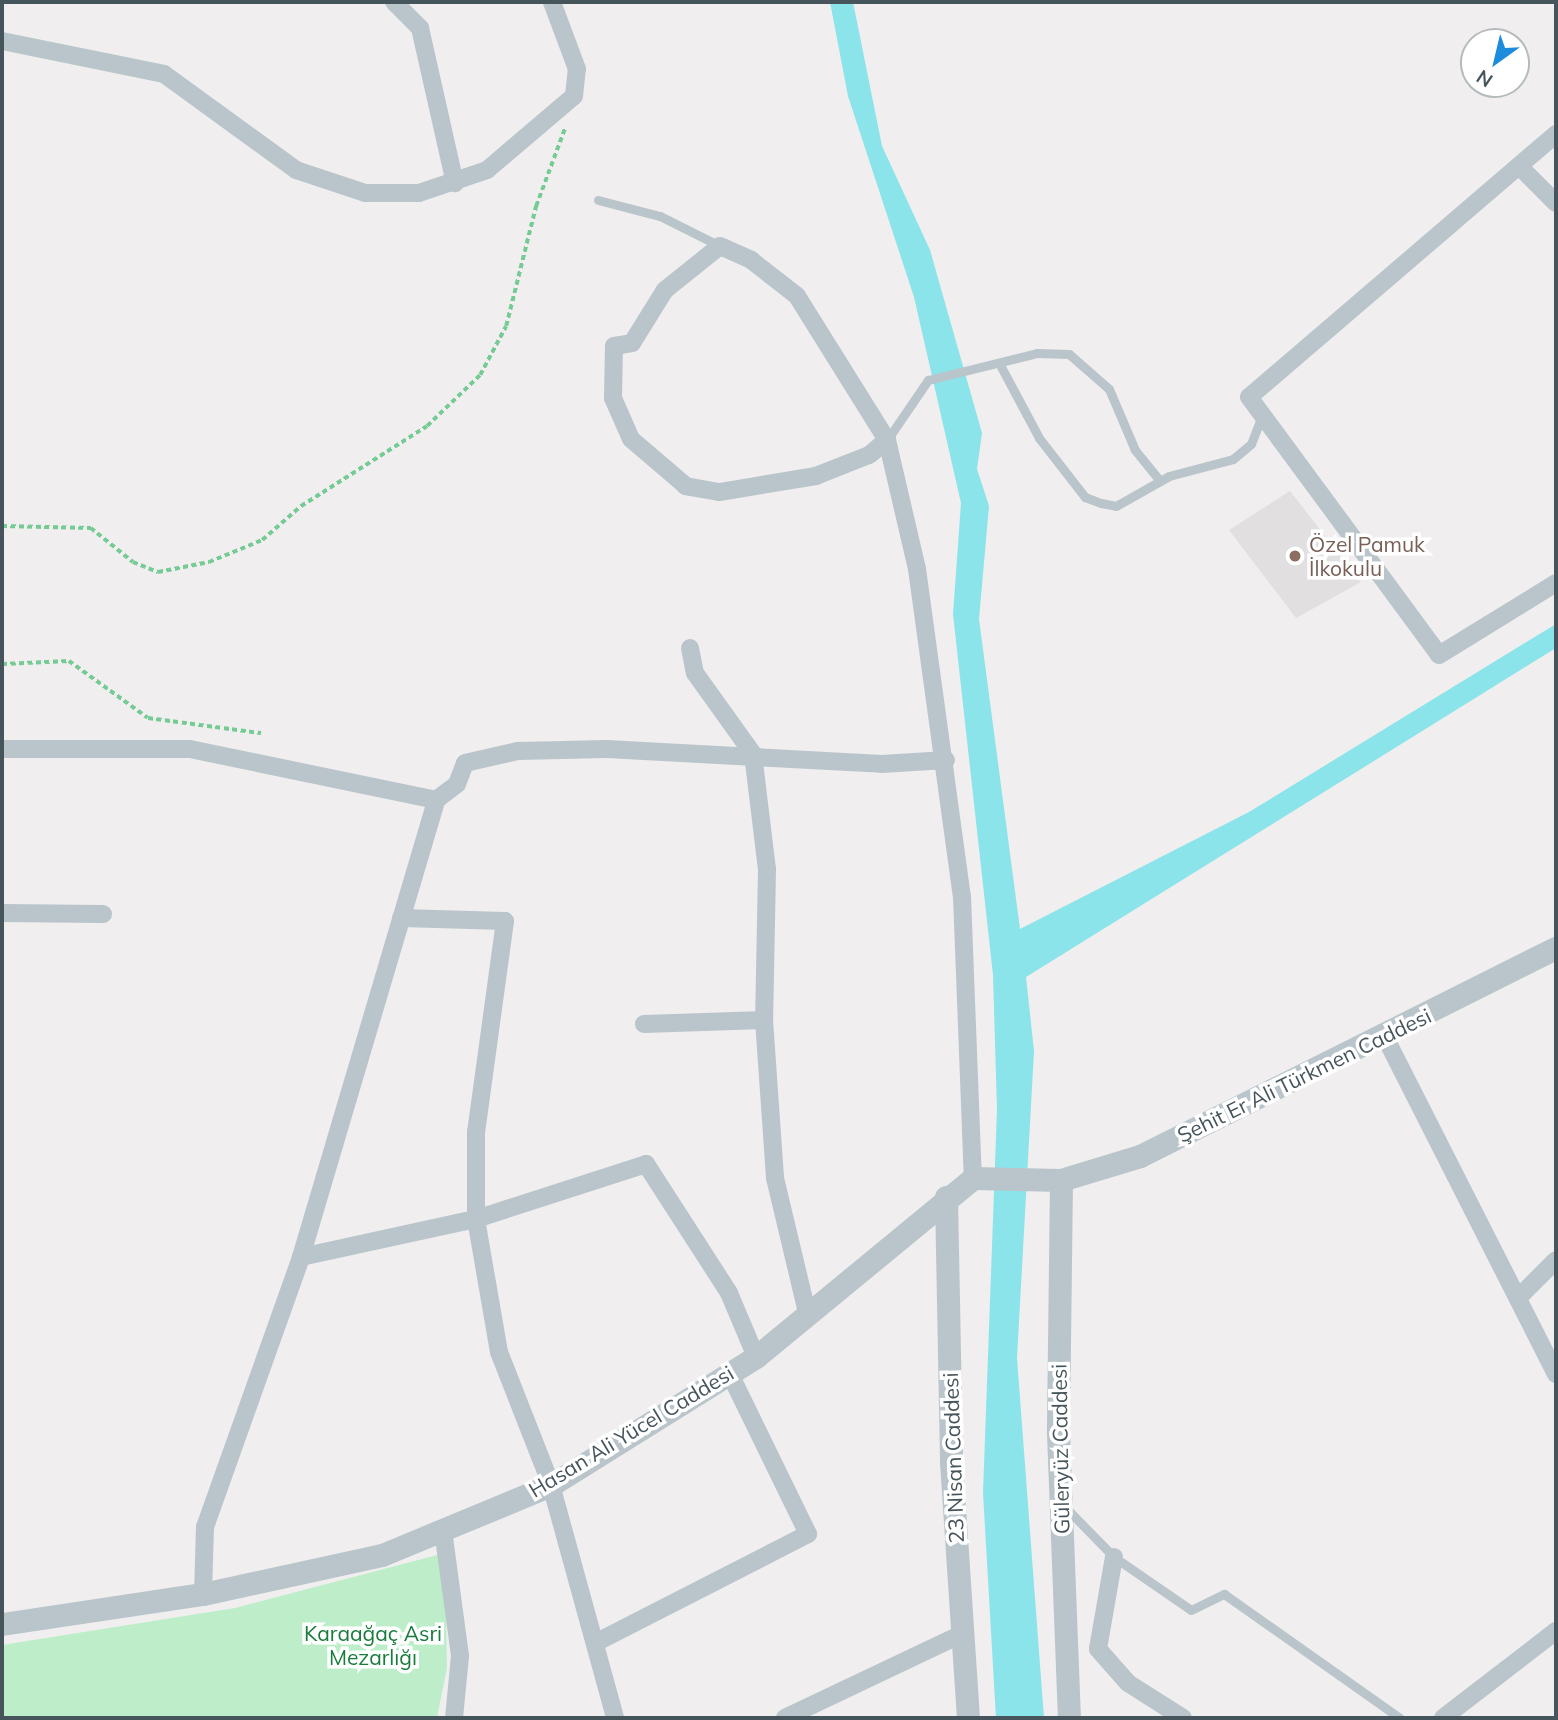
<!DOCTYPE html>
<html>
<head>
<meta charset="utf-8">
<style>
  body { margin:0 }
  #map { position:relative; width:1558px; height:1720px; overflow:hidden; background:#f0eeee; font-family:Mulish,sans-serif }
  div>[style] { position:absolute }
  .education>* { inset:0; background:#e1dfe0 }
  .green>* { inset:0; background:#bdeec9 }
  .water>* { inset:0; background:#8ae4ea }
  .path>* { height:3.5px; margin-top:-1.75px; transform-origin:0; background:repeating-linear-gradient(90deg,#75cb94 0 5px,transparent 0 8.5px) }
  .service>* { height:9px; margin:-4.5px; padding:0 4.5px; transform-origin:4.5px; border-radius:4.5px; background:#b9c5cb }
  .minor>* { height:18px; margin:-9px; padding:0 9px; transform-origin:9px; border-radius:9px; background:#b9c5cb }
  .tertiary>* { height:23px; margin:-11.5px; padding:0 11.5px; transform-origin:11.5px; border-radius:11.5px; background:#b9c5cb }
  .dots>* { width:19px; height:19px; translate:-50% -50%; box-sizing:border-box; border:4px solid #fff; border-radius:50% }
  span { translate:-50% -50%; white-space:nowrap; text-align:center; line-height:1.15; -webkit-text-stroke:7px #fff; paint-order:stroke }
  .education-label { font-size:21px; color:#785e54 }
  .left { translate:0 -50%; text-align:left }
  .street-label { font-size:21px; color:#46545b }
  .park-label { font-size:21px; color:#197b3c }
  .frame { position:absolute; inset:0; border:4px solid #46545b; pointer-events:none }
  .north { position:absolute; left:1460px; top:28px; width:70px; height:70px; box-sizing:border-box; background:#fff; border:2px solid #b5bbbd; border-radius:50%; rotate:214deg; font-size:19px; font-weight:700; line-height:28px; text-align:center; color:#46545b }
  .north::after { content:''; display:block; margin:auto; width:24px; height:32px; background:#1d8cdc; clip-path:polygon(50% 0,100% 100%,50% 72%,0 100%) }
</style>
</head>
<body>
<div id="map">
  <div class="education">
    <div style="clip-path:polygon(1290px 491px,1361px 582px,1296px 618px,1229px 530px)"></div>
  </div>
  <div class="green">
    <div style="clip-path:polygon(445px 1553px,447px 1668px,437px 1718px,2px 1718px,2px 1645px,235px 1608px)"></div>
  </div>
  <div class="water">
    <div style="clip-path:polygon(830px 2px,853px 2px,882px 146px,930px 250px,982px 433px,977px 469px,989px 506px,979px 619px,1020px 929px,1249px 812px,1556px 624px,1556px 648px,1026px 977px,1034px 1051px,1017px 1358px,1044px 1718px,996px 1718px,983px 1493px,997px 1109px,993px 975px,953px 614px,961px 503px,914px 297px,848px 96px)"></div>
  </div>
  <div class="path">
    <div style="left:2px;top:526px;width:89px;rotate:1.3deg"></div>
    <div style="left:91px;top:528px;width:54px;rotate:39deg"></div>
    <div style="left:133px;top:562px;width:27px;rotate:22deg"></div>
    <div style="left:158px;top:572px;width:52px;rotate:-11.1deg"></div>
    <div style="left:209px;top:562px;width:57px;rotate:-22.5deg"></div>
    <div style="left:262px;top:540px;width:52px;rotate:-41.1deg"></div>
    <div style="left:301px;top:506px;width:149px;rotate:-32.4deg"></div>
    <div style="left:427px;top:426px;width:74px;rotate:-43.9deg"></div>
    <div style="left:480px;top:375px;width:55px;rotate:-62deg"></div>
    <div style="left:506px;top:326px;width:124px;rotate:-76deg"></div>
    <div style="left:536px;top:206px;width:83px;rotate:-69.6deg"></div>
    <div style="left:2px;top:664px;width:67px;rotate:-2.6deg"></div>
    <div style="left:69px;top:661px;width:97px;rotate:35.8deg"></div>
    <div style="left:148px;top:718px;width:114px;rotate:7.6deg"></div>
  </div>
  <div class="service">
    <div style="left:598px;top:200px;width:64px;rotate:14.5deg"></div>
    <div style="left:660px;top:216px;width:67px;rotate:26.6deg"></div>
    <div style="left:999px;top:363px;width:85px;rotate:61.9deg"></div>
    <div style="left:1039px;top:438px;width:75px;rotate:52.1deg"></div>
    <div style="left:1085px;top:497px;width:17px;rotate:21deg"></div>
    <div style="left:1101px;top:503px;width:15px;rotate:11deg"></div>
    <div style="left:1116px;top:506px;width:61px;rotate:-29.5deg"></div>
    <div style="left:1169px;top:476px;width:66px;rotate:-14.9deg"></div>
    <div style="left:1233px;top:459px;width:23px;rotate:-40deg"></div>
    <div style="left:1251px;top:444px;width:31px;rotate:-69deg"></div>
    <div style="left:887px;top:440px;width:73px;rotate:-55.7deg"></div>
    <div style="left:928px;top:380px;width:112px;rotate:-13.9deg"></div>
    <div style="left:1037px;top:353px;width:32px;rotate:2deg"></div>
    <div style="left:1069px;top:354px;width:53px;rotate:41.2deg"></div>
    <div style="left:1109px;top:389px;width:66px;rotate:66.9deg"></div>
    <div style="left:1135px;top:450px;width:40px;rotate:51deg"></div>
    <div style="left:1065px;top:1507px;width:70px;rotate:45.6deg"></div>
    <div style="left:1114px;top:1557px;width:93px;rotate:34.5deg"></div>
    <div style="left:1191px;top:1610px;width:37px;rotate:-26deg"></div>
    <div style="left:1224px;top:1594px;width:215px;rotate:35.2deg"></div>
  </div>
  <div class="minor">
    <div style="left:394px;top:2px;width:37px;rotate:45deg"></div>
    <div style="left:420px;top:28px;width:159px;rotate:77.3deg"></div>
    <div style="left:2px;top:41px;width:165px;rotate:11.5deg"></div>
    <div style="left:164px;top:74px;width:163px;rotate:36deg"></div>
    <div style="left:296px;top:170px;width:73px;rotate:18.4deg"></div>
    <div style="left:365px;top:193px;width:54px"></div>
    <div style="left:419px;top:193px;width:72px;rotate:-18.7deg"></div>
    <div style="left:487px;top:170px;width:114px;rotate:-40.4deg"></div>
    <div style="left:574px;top:96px;width:27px;rotate:-84deg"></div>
    <div style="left:577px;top:69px;width:72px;rotate:-110.5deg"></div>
    <div style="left:1556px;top:134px;width:404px;rotate:139.4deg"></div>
    <div style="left:1249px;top:397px;width:320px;rotate:53.6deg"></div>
    <div style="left:1439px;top:655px;width:137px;rotate:-31.6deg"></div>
    <div style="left:1519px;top:166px;width:52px;rotate:45deg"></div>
    <div style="left:887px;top:440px;width:23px;rotate:140deg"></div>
    <div style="left:869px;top:455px;width:57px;rotate:158.4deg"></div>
    <div style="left:816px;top:476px;width:98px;rotate:170.6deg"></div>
    <div style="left:719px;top:492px;width:34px;rotate:-170deg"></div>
    <div style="left:686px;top:486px;width:72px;rotate:-139.5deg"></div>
    <div style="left:631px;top:439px;width:45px;rotate:-113.7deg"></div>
    <div style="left:613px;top:398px;width:52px;rotate:-88.9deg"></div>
    <div style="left:614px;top:346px;width:18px;rotate:-9deg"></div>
    <div style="left:632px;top:343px;width:62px;rotate:-58.1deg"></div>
    <div style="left:665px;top:290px;width:70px;rotate:-38.7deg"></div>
    <div style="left:720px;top:246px;width:34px;rotate:24deg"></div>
    <div style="left:751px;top:260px;width:58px;rotate:38deg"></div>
    <div style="left:797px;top:296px;width:170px;rotate:58deg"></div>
    <div style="left:887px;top:440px;width:132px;rotate:76.9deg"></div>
    <div style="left:917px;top:569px;width:330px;rotate:82.2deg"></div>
    <div style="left:962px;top:896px;width:282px;rotate:87.8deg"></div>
    <div style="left:690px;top:648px;width:25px;rotate:79deg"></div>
    <div style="left:695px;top:673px;width:100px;rotate:54.4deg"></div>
    <div style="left:753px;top:754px;width:116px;rotate:83.1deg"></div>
    <div style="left:767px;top:869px;width:151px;rotate:91.1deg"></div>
    <div style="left:764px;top:1020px;width:158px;rotate:86deg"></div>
    <div style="left:775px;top:1178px;width:142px;rotate:76.6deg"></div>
    <div style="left:2px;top:749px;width:188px"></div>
    <div style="left:190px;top:749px;width:251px;rotate:11.7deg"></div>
    <div style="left:2px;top:913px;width:101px;rotate:0.6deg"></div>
    <div style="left:401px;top:918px;width:104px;rotate:1.7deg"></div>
    <div style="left:505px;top:921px;width:213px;rotate:97.8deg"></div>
    <div style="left:476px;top:1132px;width:87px;rotate:90deg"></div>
    <div style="left:476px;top:1219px;width:135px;rotate:80.2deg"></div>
    <div style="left:499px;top:1352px;width:143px;rotate:68.6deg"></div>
    <div style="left:551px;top:1485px;width:242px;rotate:74.6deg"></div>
    <div style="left:644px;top:1024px;width:120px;rotate:-1.9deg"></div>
    <div style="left:1385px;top:1037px;width:378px;rotate:63.1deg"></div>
    <div style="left:301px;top:1257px;width:179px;rotate:-12.3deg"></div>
    <div style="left:476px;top:1219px;width:179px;rotate:-17.9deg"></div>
    <div style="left:646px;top:1164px;width:153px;rotate:57.2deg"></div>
    <div style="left:729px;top:1293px;width:69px;rotate:67.1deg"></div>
    <div style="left:1521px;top:1295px;width:49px;rotate:-45deg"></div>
    <div style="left:443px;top:1530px;width:127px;rotate:82.3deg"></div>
    <div style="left:460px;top:1656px;width:62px;rotate:95.5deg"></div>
    <div style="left:1114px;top:1557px;width:93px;rotate:99.9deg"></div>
    <div style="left:1098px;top:1649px;width:45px;rotate:48.6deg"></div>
    <div style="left:1128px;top:1683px;width:65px;rotate:32.5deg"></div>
    <div style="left:203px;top:1594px;width:67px;rotate:-88.3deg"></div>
    <div style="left:205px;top:1527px;width:287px;rotate:-70.4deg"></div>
    <div style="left:301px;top:1257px;width:477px;rotate:-73.5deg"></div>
    <div style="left:436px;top:800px;width:26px;rotate:-37deg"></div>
    <div style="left:457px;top:784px;width:22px;rotate:-69deg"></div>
    <div style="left:465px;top:763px;width:54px;rotate:-12.8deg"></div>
    <div style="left:518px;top:751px;width:89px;rotate:-1.3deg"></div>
    <div style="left:607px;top:749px;width:275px;rotate:3.1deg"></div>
    <div style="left:882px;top:764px;width:64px;rotate:-3.6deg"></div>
    <div style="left:597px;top:1642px;width:237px;rotate:-27.1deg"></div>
    <div style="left:808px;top:1534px;width:180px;rotate:-116deg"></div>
    <div style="left:785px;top:1718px;width:196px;rotate:-25.4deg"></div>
    <div style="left:1443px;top:1718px;width:143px;rotate:-37.6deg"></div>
  </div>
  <div class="tertiary">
    <div style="left:1061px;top:1180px;width:253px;rotate:90.7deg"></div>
    <div style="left:1058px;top:1433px;width:285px;rotate:87.8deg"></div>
    <div style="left:946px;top:1197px;width:265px;rotate:88.9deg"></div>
    <div style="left:951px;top:1462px;width:257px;rotate:86.2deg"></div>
    <div style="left:2px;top:1624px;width:203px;rotate:-8.5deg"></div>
    <div style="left:203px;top:1594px;width:183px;rotate:-12.3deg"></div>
    <div style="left:382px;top:1555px;width:183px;rotate:-22.5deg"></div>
    <div style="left:551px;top:1485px;width:242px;rotate:-32deg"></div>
    <div style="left:756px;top:1357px;width:281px;rotate:-39.5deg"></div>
    <div style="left:973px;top:1178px;width:88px;rotate:1.3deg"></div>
    <div style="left:1061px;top:1180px;width:83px;rotate:-16.9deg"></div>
    <div style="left:1140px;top:1156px;width:465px;rotate:-26.6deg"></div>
  </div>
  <div class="dots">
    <div style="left:1295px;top:556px;background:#8d6e63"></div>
  </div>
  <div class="education-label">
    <span class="left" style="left:1309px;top:556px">Özel Pamuk<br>İlkokulu</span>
  </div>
  <div class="street-label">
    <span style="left:1304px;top:1075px;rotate:-26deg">Şehit Er Ali Türkmen Caddesi</span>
    <span style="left:631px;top:1431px;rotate:-31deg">Hasan Ali Yücel Caddesi</span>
    <span style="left:1060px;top:1449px;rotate:-91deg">Güleryüz Caddesi</span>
    <span style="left:953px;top:1458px;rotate:-92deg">23 Nisan Caddesi</span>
  </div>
  <div class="park-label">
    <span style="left:373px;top:1645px">Karaağaç Asri<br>Mezarlığı</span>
  </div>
  <div class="frame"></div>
  <div class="north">N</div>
</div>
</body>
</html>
